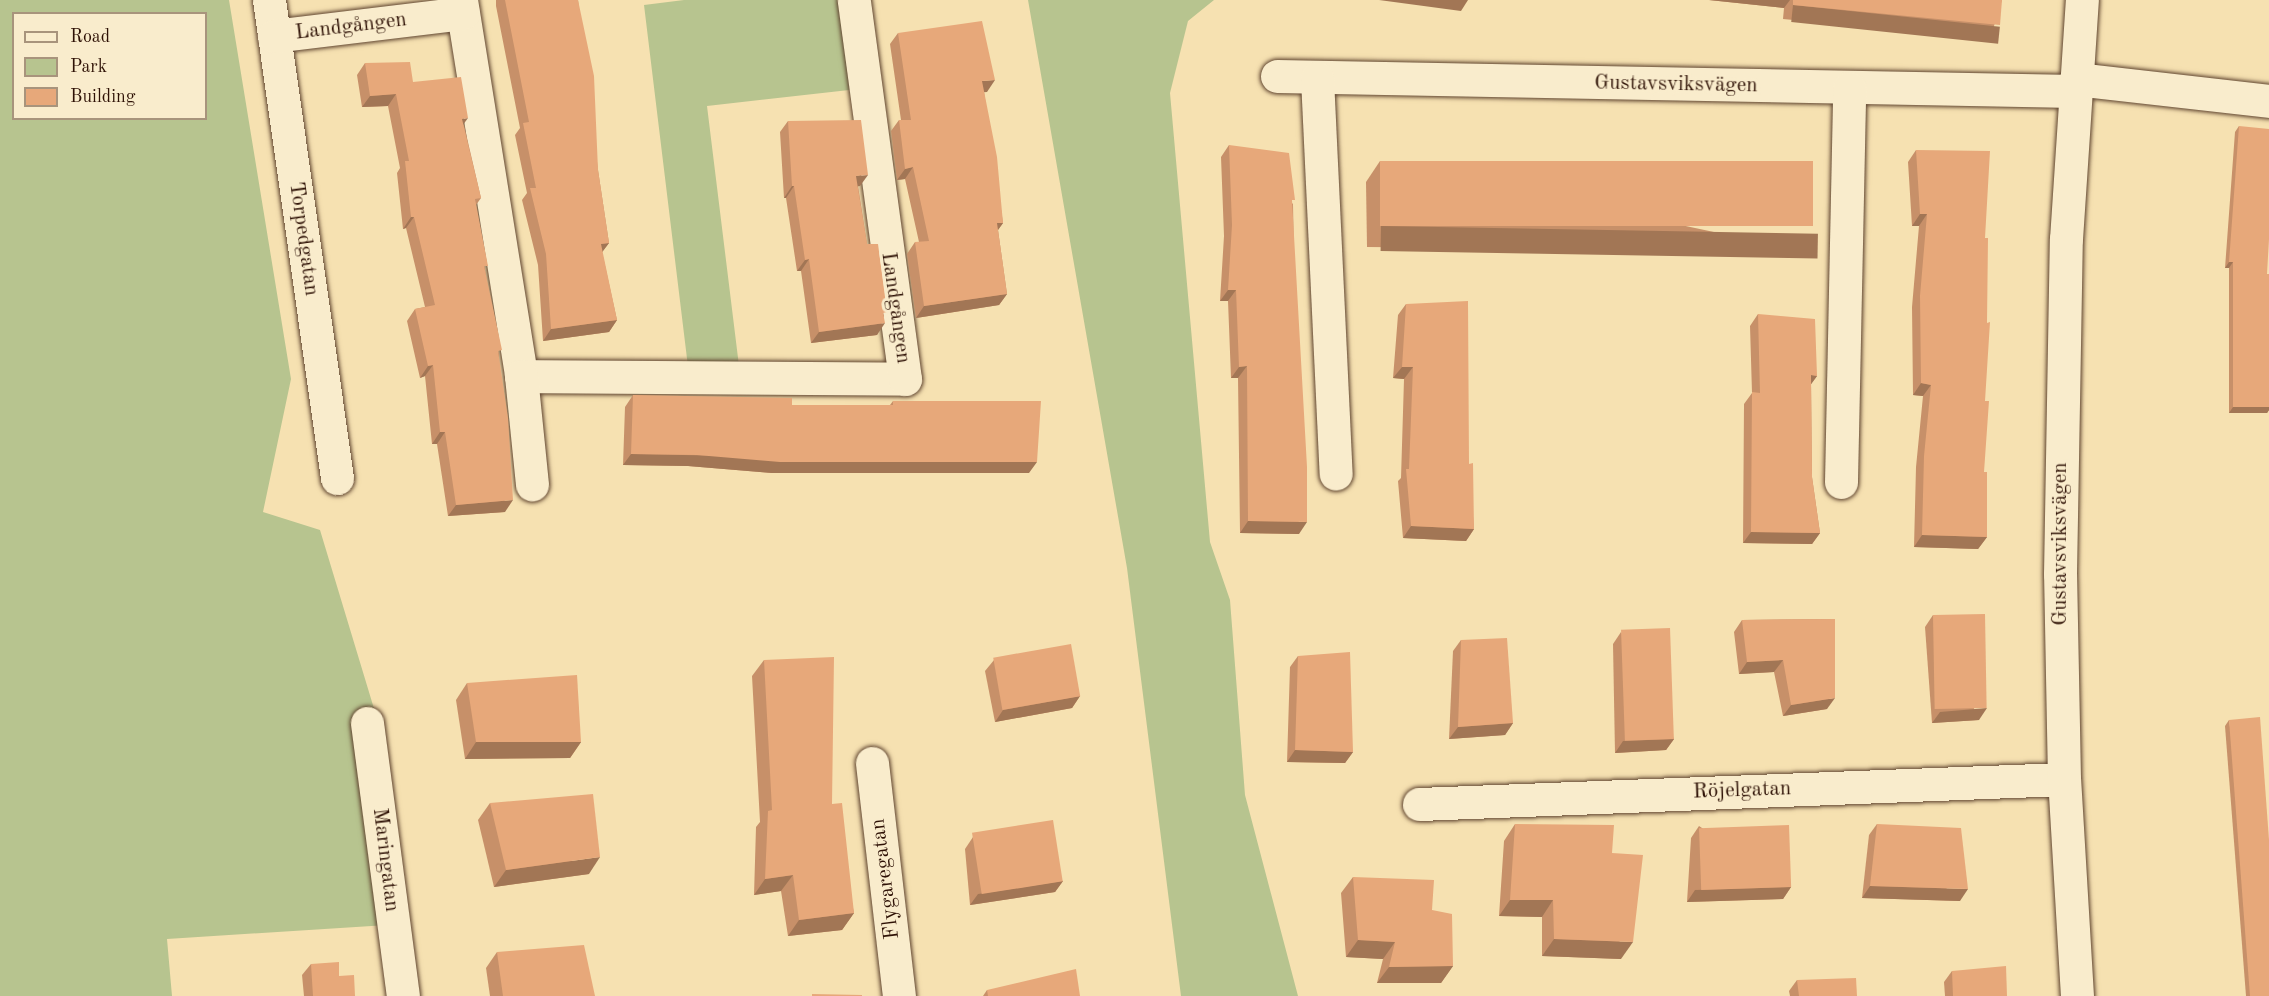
<!DOCTYPE html>
<html>
<head>
<meta charset="utf-8">
<style>
  body { margin:0 }
  #map { position:relative; width:2269px; height:996px; overflow:hidden; background:#f6e1b1; font-family:"Old Standard TT",serif }
  div>[style] { position:absolute }
  .green>* { inset:0; background:#b7c48f }
  .roads { filter:drop-shadow(0 0 2px #604530) drop-shadow(0 0 2px #604530) }
  .minor>* { height:33px; margin:-16.5px; padding:0 16.5px; transform-origin:16.5px; border-radius:16.5px; background:#f9eccc }
  .wall>* { inset:0; background:#c79069 }
  .shaded-wall>* { inset:0; background:#a27655; transform-origin:0 0 }
  .building>* { inset:0; background:#e7a87a; transform-origin:0 0 }
  span { translate:-50% -50%; white-space:nowrap; text-align:center; line-height:1.15; -webkit-text-stroke:6px #f9eccc; paint-order:stroke }
  .street-label { font-size:21px; color:#2e1105 }
  .legend { position:absolute; left:12px; top:12px; width:195px; height:108px; box-sizing:border-box; background:#f9eccc; border:2px solid #a8947c; margin:0; padding:8px 10px; list-style:none; font-size:18px; color:#2e1105 }
  .legend li { display:flex; align-items:center; gap:12px; height:30px }
  .legend b { width:30px; border:2px solid #a8947c }
</style>
</head>
<body>
<div id="map">
  <div class="green">
    <div style="clip-path:polygon(evenodd,0 0,229px 0,291px 379px,263px 512px,320px 530px,385px 745px,403px 924px,167px 939px,172px 996px,0 996px,0 0,14px 14px,206px 14px,206px 118px,14px 118px,14px 14px)"></div>
    <div style="clip-path:polygon(684px 0,855px 0,867px 88px,707px 106px,740px 374px,689px 375px,644px 5px)"></div>
    <div style="clip-path:polygon(1028px 0,1214px 0,1188px 21px,1170px 93px,1210px 542px,1230px 600px,1245px 795px,1298px 996px,1181px 996px,1127px 568px)"></div>
  </div>
  <div class="roads">
    <div class="minor">
      <div style="left:269px;top:0;width:483px;rotate:81.9deg"></div>
      <div style="left:461px;top:0;width:381px;rotate:80.9deg"></div>
      <div style="left:521px;top:376px;width:384px;rotate:0.4deg"></div>
      <div style="left:905px;top:379px;width:382px;rotate:-97.7deg"></div>
      <div style="left:274px;top:36px;width:190px;rotate:-6.9deg"></div>
      <div style="left:1277px;top:76px;width:798px;rotate:1.08deg"></div>
      <div style="left:1317px;top:78px;width:396px;rotate:87.3deg"></div>
      <div style="left:2076px;top:79px;width:194px;rotate:6.5deg"></div>
      <div style="left:521px;top:376px;width:109px;rotate:84.2deg"></div>
      <div style="left:1841px;top:482px;width:394px;rotate:-88.8deg"></div>
      <div style="left:367px;top:723px;width:275px;rotate:82.5deg"></div>
      <div style="left:872px;top:763px;width:235px;rotate:83.4deg"></div>
      <div style="left:1419px;top:804px;width:645px;rotate:-2.22deg"></div>
      <div style="left:2077px;top:996px;width:217px;rotate:-93.4deg"></div>
      <div style="left:2064px;top:779px;width:205px;rotate:-91.1deg"></div>
      <div style="left:2060px;top:574px;width:335px;rotate:-89deg"></div>
      <div style="left:2066px;top:239px;width:240px;rotate:-86.2deg"></div>
    </div>
  </div>
  <div class="wall">
    <div style="clip-path:polygon(496px 0,578px 0,598px 170px,609px 243px,602px 252px,617px 320px,609px 332px,543px 341px,538px 265px,522px 200px,527px 193px,515px 135px,520px 128px,496px 6px)"></div>
    <div style="clip-path:polygon(1709px 0,2002px 0,1990px 39px,1783px 19px,1784px 8px)"></div>
    <div style="clip-path:polygon(898px 33px,987px 92px,984px 92px,1003px 223px,998px 230px,1007px 294px,999px 305px,916px 318px,907px 254px,915px 242px,919px 242px,905px 179px,897px 180px,891px 131px,899px 120px,901px 120px,890px 44px)"></div>
    <div style="clip-path:polygon(365px 63px,413px 82px,464px 125px,481px 198px,476px 205px,485px 269px,499px 354px,505px 512px,448px 516px,437px 444px,432px 444px,425px 376px,420px 378px,407px 321px,415px 309px,425px 307px,406px 228px,403px 229px,397px 173px,400px 168px,388px 106px,362px 107px,357px 75px)"></div>
    <div style="clip-path:polygon(788px 121px,860px 186px,858px 186px,867px 244px,884px 316px,877px 335px,811px 343px,801px 271px,797px 271px,786px 198px,784px 198px,780px 132px)"></div>
    <div style="clip-path:polygon(2239px 126px,2267px 274px,2269px 274px,2269px 410px,2267px 413px,2229px 413px,2229px 268px,2225px 268px,2235px 132px)"></div>
    <div style="clip-path:polygon(1229px 145px,1293px 204px,1299px 534px,1240px 533px,1238px 378px,1231px 378px,1228px 301px,1220px 301px,1224px 236px,1221px 157px)"></div>
    <div style="clip-path:polygon(1916px 150px,1985px 238px,1984px 472px,1987px 537px,1978px 549px,1914px 547px,1916px 467px,1923px 396px,1913px 395px,1912px 307px,1919px 226px,1912px 226px,1908px 162px)"></div>
    <div style="clip-path:polygon(1380px 161px,1803px 251px,1367px 247px,1366px 182px)"></div>
    <div style="clip-path:polygon(1406px 304px,1469px 464px,1474px 529px,1466px 541px,1403px 538px,1398px 481px,1401px 478px,1404px 379px,1393px 378px,1398px 315px)"></div>
    <div style="clip-path:polygon(1758px 314px,1817px 376px,1811px 384px,1812px 477px,1820px 533px,1812px 544px,1743px 543px,1744px 404px,1752px 393px,1750px 326px)"></div>
    <div style="clip-path:polygon(633px 395px,792px 405px,890px 405px,893px 401px,1029px 473px,772px 473px,688px 466px,623px 465px,625px 407px)"></div>
    <div style="clip-path:polygon(1933px 615px,1979px 720px,1932px 723px,1925px 627px)"></div>
    <div style="clip-path:polygon(1835px 619px,1827px 709px,1783px 716px,1774px 672px,1739px 674px,1734px 632px,1742px 620px)"></div>
    <div style="clip-path:polygon(1621px 632px,1674px 739px,1666px 750px,1615px 753px,1613px 644px)"></div>
    <div style="clip-path:polygon(1461px 640px,1513px 723px,1505px 735px,1449px 739px,1453px 651px)"></div>
    <div style="clip-path:polygon(1298px 656px,1353px 752px,1345px 763px,1287px 762px,1290px 667px)"></div>
    <div style="clip-path:polygon(764px 660px,832px 804px,854px 913px,842px 930px,788px 936px,781px 891px,754px 895px,756px 827px,760px 822px,752px 676px)"></div>
    <div style="clip-path:polygon(994px 660px,1080px 696px,1072px 708px,995px 722px,985px 671px)"></div>
    <div style="clip-path:polygon(467px 683px,581px 742px,570px 758px,465px 759px,456px 700px)"></div>
    <div style="clip-path:polygon(2229px 720px,2269px 996px,2246px 996px,2225px 726px)"></div>
    <div style="clip-path:polygon(490px 803px,589px 874px,494px 887px,478px 820px)"></div>
    <div style="clip-path:polygon(1515px 824px,1612px 853px,1621px 959px,1542px 956px,1542px 917px,1499px 916px,1504px 841px)"></div>
    <div style="clip-path:polygon(1877px 824px,1960px 901px,1862px 898px,1869px 835px)"></div>
    <div style="clip-path:polygon(1699px 826px,1791px 887px,1783px 899px,1687px 902px,1691px 838px)"></div>
    <div style="clip-path:polygon(973px 837px,1063px 881px,1055px 892px,970px 905px,965px 849px)"></div>
    <div style="clip-path:polygon(1353px 877px,1432px 910px,1453px 966px,1441px 983px,1377px 983px,1383px 959px,1346px 957px,1341px 893px)"></div>
    <div style="clip-path:polygon(497px 952px,595px 996px,490px 996px,486px 968px)"></div>
    <div style="clip-path:polygon(311px 964px,339px 976px,355px 996px,304px 996px,302px 975px)"></div>
    <div style="clip-path:polygon(1952px 971px,2007px 996px,1945px 996px,1944px 982px)"></div>
    <div style="clip-path:polygon(1797px 980px,1857px 996px,1790px 996px,1789px 991px)"></div>
    <div style="clip-path:polygon(987px 990px,1080px 996px,983px 996px)"></div>
  </div>
  <div class="shaded-wall">
    <div style="clip-path:polygon(1379px 0,1468px 0,1461px 11px)"></div>
    <div style="clip-path:polygon(1709px 0,1790px 0,1784px 8px)"></div>
    <div style="left:1793px;top:5px;width:208px;height:17px;rotate:6deg"></div>
    <div style="clip-path:polygon(995px 80px,987px 92px,974px 93px,982px 81px)"></div>
    <div style="clip-path:polygon(396px 94px,388px 106px,362px 107px,370px 96px)"></div>
    <div style="clip-path:polygon(468px 118px,460px 129px,462px 119px)"></div>
    <div style="clip-path:polygon(913px 167px,905px 179px,897px 180px,905px 169px)"></div>
    <div style="clip-path:polygon(868px 175px,860px 186px,848px 188px,856px 176px)"></div>
    <div style="clip-path:polygon(792px 186px,794px 186px,786px 198px,784px 198px)"></div>
    <div style="clip-path:polygon(1920px 214px,1927px 214px,1919px 226px,1912px 226px)"></div>
    <div style="clip-path:polygon(411px 217px,414px 217px,406px 228px,403px 229px)"></div>
    <div style="clip-path:polygon(997px 223px,1003px 223px,995px 234px)"></div>
    <div style="left:1381px;top:226px;width:437px;height:25px;rotate:1deg"></div>
    <div style="clip-path:polygon(609px 243px,600px 255px,601px 244px)"></div>
    <div style="clip-path:polygon(809px 259px,801px 271px,797px 271px,805px 260px)"></div>
    <div style="clip-path:polygon(2229px 262px,2233px 262px,2229px 268px,2225px 268px)"></div>
    <div style="clip-path:polygon(1228px 290px,1236px 290px,1228px 301px,1220px 301px)"></div>
    <div style="clip-path:polygon(1007px 294px,999px 305px,916px 318px,924px 306px)"></div>
    <div style="clip-path:polygon(617px 320px,609px 332px,543px 341px,551px 329px)"></div>
    <div style="clip-path:polygon(885px 323px,877px 335px,811px 343px,819px 332px)"></div>
    <div style="clip-path:polygon(433px 365px,425px 376px,420px 378px,428px 366px)"></div>
    <div style="clip-path:polygon(1247px 366px,1238px 378px,1231px 378px,1239px 367px)"></div>
    <div style="clip-path:polygon(1402px 367px,1413px 367px,1404px 379px,1393px 378px)"></div>
    <div style="clip-path:polygon(1811px 375px,1817px 376px,1809px 387px)"></div>
    <div style="clip-path:polygon(1921px 383px,1931px 385px,1923px 396px,1913px 395px)"></div>
    <div style="clip-path:polygon(2233px 407px,2269px 407px,2269px 410px,2267px 413px,2229px 413px)"></div>
    <div style="clip-path:polygon(440px 432px,445px 432px,437px 444px,432px 444px)"></div>
    <div style="clip-path:polygon(631px 454px,1037px 462px,1029px 473px,772px 473px,688px 466px,623px 465px)"></div>
    <div style="clip-path:polygon(513px 500px,505px 512px,448px 516px,456px 505px)"></div>
    <div style="clip-path:polygon(1248px 521px,1307px 522px,1299px 534px,1240px 533px)"></div>
    <div style="clip-path:polygon(1411px 526px,1474px 529px,1466px 541px,1403px 538px)"></div>
    <div style="clip-path:polygon(1751px 532px,1820px 533px,1812px 544px,1743px 543px)"></div>
    <div style="clip-path:polygon(1922px 535px,1987px 537px,1978px 549px,1914px 547px)"></div>
    <div style="clip-path:polygon(1783px 660px,1774px 672px,1739px 674px,1747px 662px)"></div>
    <div style="clip-path:polygon(1080px 696px,1072px 708px,995px 722px,1003px 710px)"></div>
    <div style="clip-path:polygon(1835px 698px,1827px 709px,1783px 716px,1791px 705px)"></div>
    <div style="clip-path:polygon(1987px 708px,1979px 720px,1932px 723px,1940px 712px)"></div>
    <div style="clip-path:polygon(1513px 723px,1505px 735px,1449px 739px,1458px 727px)"></div>
    <div style="clip-path:polygon(1674px 739px,1666px 750px,1615px 753px,1623px 741px)"></div>
    <div style="clip-path:polygon(476px 742px,581px 742px,570px 758px,465px 759px)"></div>
    <div style="clip-path:polygon(1295px 750px,1353px 752px,1345px 763px,1287px 762px)"></div>
    <div style="clip-path:polygon(600px 857px,589px 874px,494px 887px,506px 870px)"></div>
    <div style="clip-path:polygon(793px 875px,781px 891px,754px 895px,765px 879px)"></div>
    <div style="clip-path:polygon(1063px 881px,1055px 892px,970px 905px,978px 894px)"></div>
    <div style="clip-path:polygon(1870px 886px,1968px 889px,1960px 901px,1862px 898px)"></div>
    <div style="clip-path:polygon(1791px 887px,1783px 899px,1687px 902px,1695px 890px)"></div>
    <div style="clip-path:polygon(1510px 900px,1553px 900px,1542px 917px,1499px 916px)"></div>
    <div style="clip-path:polygon(854px 913px,842px 930px,788px 936px,799px 920px)"></div>
    <div style="clip-path:polygon(1554px 939px,1633px 942px,1621px 959px,1542px 956px)"></div>
    <div style="clip-path:polygon(1358px 940px,1395px 942px,1383px 959px,1346px 957px)"></div>
    <div style="clip-path:polygon(1453px 966px,1441px 983px,1377px 983px,1389px 967px)"></div>
  </div>
  <div class="building">
    <div style="clip-path:polygon(505px 0,578px 0,594px 76px,598px 170px,609px 243px,601px 244px,617px 320px,551px 329px,546px 254px,530px 188px,536px 188px,523px 123px,529px 122px)"></div>
    <div style="clip-path:polygon(1793px 0,2002px 0,2000px 25px,1793px 5px)"></div>
    <div style="clip-path:polygon(982px 21px,995px 80px,982px 81px,997px 157px,1003px 223px,997px 223px,1007px 294px,924px 306px,915px 242px,929px 241px,913px 167px,905px 169px,899px 120px,911px 120px,898px 33px)"></div>
    <div style="clip-path:polygon(410px 62px,413px 82px,461px 77px,468px 118px,462px 119px,481px 198px,475px 199px,488px 266px,484px 266px,502px 350px,498px 351px,508px 418px,513px 500px,456px 505px,445px 432px,440px 432px,433px 365px,428px 366px,415px 309px,435px 305px,414px 217px,411px 217px,405px 161px,409px 161px,396px 94px,370px 96px,365px 63px)"></div>
    <div style="clip-path:polygon(861px 120px,868px 175px,856px 176px,867px 244px,878px 244px,887px 312px,883px 313px,885px 323px,819px 332px,809px 259px,805px 260px,794px 186px,792px 186px,788px 121px)"></div>
    <div style="clip-path:polygon(2239px 126px,2269px 129px,2269px 239px,2267px 274px,2269px 274px,2269px 407px,2233px 407px,2233px 262px,2229px 262px)"></div>
    <div style="clip-path:polygon(1229px 145px,1289px 153px,1295px 200px,1292px 200px,1307px 467px,1307px 522px,1248px 521px,1247px 366px,1239px 367px,1236px 290px,1228px 290px,1232px 225px)"></div>
    <div style="clip-path:polygon(1916px 150px,1990px 151px,1985px 238px,1988px 238px,1987px 323px,1990px 322px,1985px 401px,1989px 401px,1984px 472px,1987px 472px,1987px 537px,1922px 535px,1924px 456px,1931px 385px,1921px 383px,1920px 296px,1927px 214px,1920px 214px)"></div>
    <div style="left:1380px;top:161px;width:433px;height:65px"></div>
    <div style="clip-path:polygon(1468px 301px,1469px 464px,1473px 463px,1474px 529px,1411px 526px,1406px 469px,1409px 469px,1413px 367px,1402px 367px,1406px 304px)"></div>
    <div style="clip-path:polygon(1758px 314px,1815px 319px,1817px 376px,1811px 375px,1812px 477px,1820px 533px,1751px 532px,1752px 392px,1760px 393px)"></div>
    <div style="clip-path:polygon(633px 395px,792px 398px,792px 405px,893px 405px,893px 401px,1041px 401px,1037px 462px,780px 462px,697px 455px,631px 454px)"></div>
    <div style="left:1985px;top:614px;width:94px;height:52px;rotate:89deg"></div>
    <div style="clip-path:polygon(1835px 619px,1835px 698px,1791px 705px,1783px 660px,1747px 662px,1742px 620px)"></div>
    <div style="left:1670px;top:628px;width:111px;height:49px;rotate:88deg"></div>
    <div style="clip-path:polygon(1507px 638px,1513px 723px,1458px 727px,1461px 640px)"></div>
    <div style="left:1071px;top:644px;width:53px;height:79px;rotate:80deg"></div>
    <div style="clip-path:polygon(1350px 652px,1353px 752px,1295px 750px,1298px 656px)"></div>
    <div style="clip-path:polygon(834px 657px,832px 804px,842px 803px,854px 913px,799px 920px,793px 875px,765px 879px,768px 811px,772px 810px,764px 660px)"></div>
    <div style="clip-path:polygon(577px 675px,581px 742px,476px 742px,467px 683px)"></div>
    <div style="clip-path:polygon(2260px 717px,2269px 840px,2269px 996px,2250px 996px,2229px 720px)"></div>
    <div style="clip-path:polygon(593px 794px,600px 857px,506px 870px,490px 803px)"></div>
    <div style="left:1053px;top:820px;width:62px;height:82px;rotate:81deg"></div>
    <div style="clip-path:polygon(1515px 824px,1614px 825px,1612px 853px,1643px 855px,1633px 942px,1554px 939px,1553px 900px,1510px 900px)"></div>
    <div style="clip-path:polygon(1877px 824px,1961px 828px,1968px 889px,1870px 886px)"></div>
    <div style="left:1789px;top:825px;width:62px;height:90px;rotate:88deg"></div>
    <div style="clip-path:polygon(1353px 877px,1434px 880px,1432px 910px,1452px 914px,1453px 966px,1389px 967px,1395px 942px,1358px 940px)"></div>
    <div style="clip-path:polygon(584px 945px,595px 996px,503px 996px,497px 952px)"></div>
    <div style="clip-path:polygon(339px 962px,339px 976px,354px 975px,355px 996px,313px 996px,311px 964px)"></div>
    <div style="clip-path:polygon(2006px 966px,2007px 996px,1953px 996px,1952px 971px)"></div>
    <div style="clip-path:polygon(1076px 969px,1080px 996px,988px 996px,987px 990px)"></div>
    <div style="clip-path:polygon(1856px 978px,1857px 996px,1799px 996px,1797px 980px)"></div>
    <div style="clip-path:polygon(812px 994px,862px 995px,862px 996px,812px 996px)"></div>
  </div>
  <div class="street-label">
    <span style="left:351px;top:27px;rotate:-7deg">Landgången</span>
    <span style="left:1676px;top:85px;rotate:1deg">Gustavsviksvägen</span>
    <span style="left:303px;top:239px;rotate:82deg">Torpedgatan</span>
    <span style="left:895px;top:308px;rotate:82deg">Landgången</span>
    <span style="left:2061px;top:544px;rotate:-90deg">Gustavsviksvägen</span>
    <span style="left:1742px;top:791px;rotate:-2deg">Röjelgatan</span>
    <span style="left:385px;top:860px;rotate:83deg">Maringatan</span>
    <span style="left:886px;top:879px;rotate:-97deg">Flygaregatan</span>
  </div>
  <ul class="legend">
  <li><b style="height:8px;background:#f9eccc"></b>Road</li>
  <li><b style="height:16px;background:#b7c48f"></b>Park</li>
  <li><b style="height:16px;background:#e7a87a"></b>Building</li>
  </ul>
</div>
</body>
</html>
